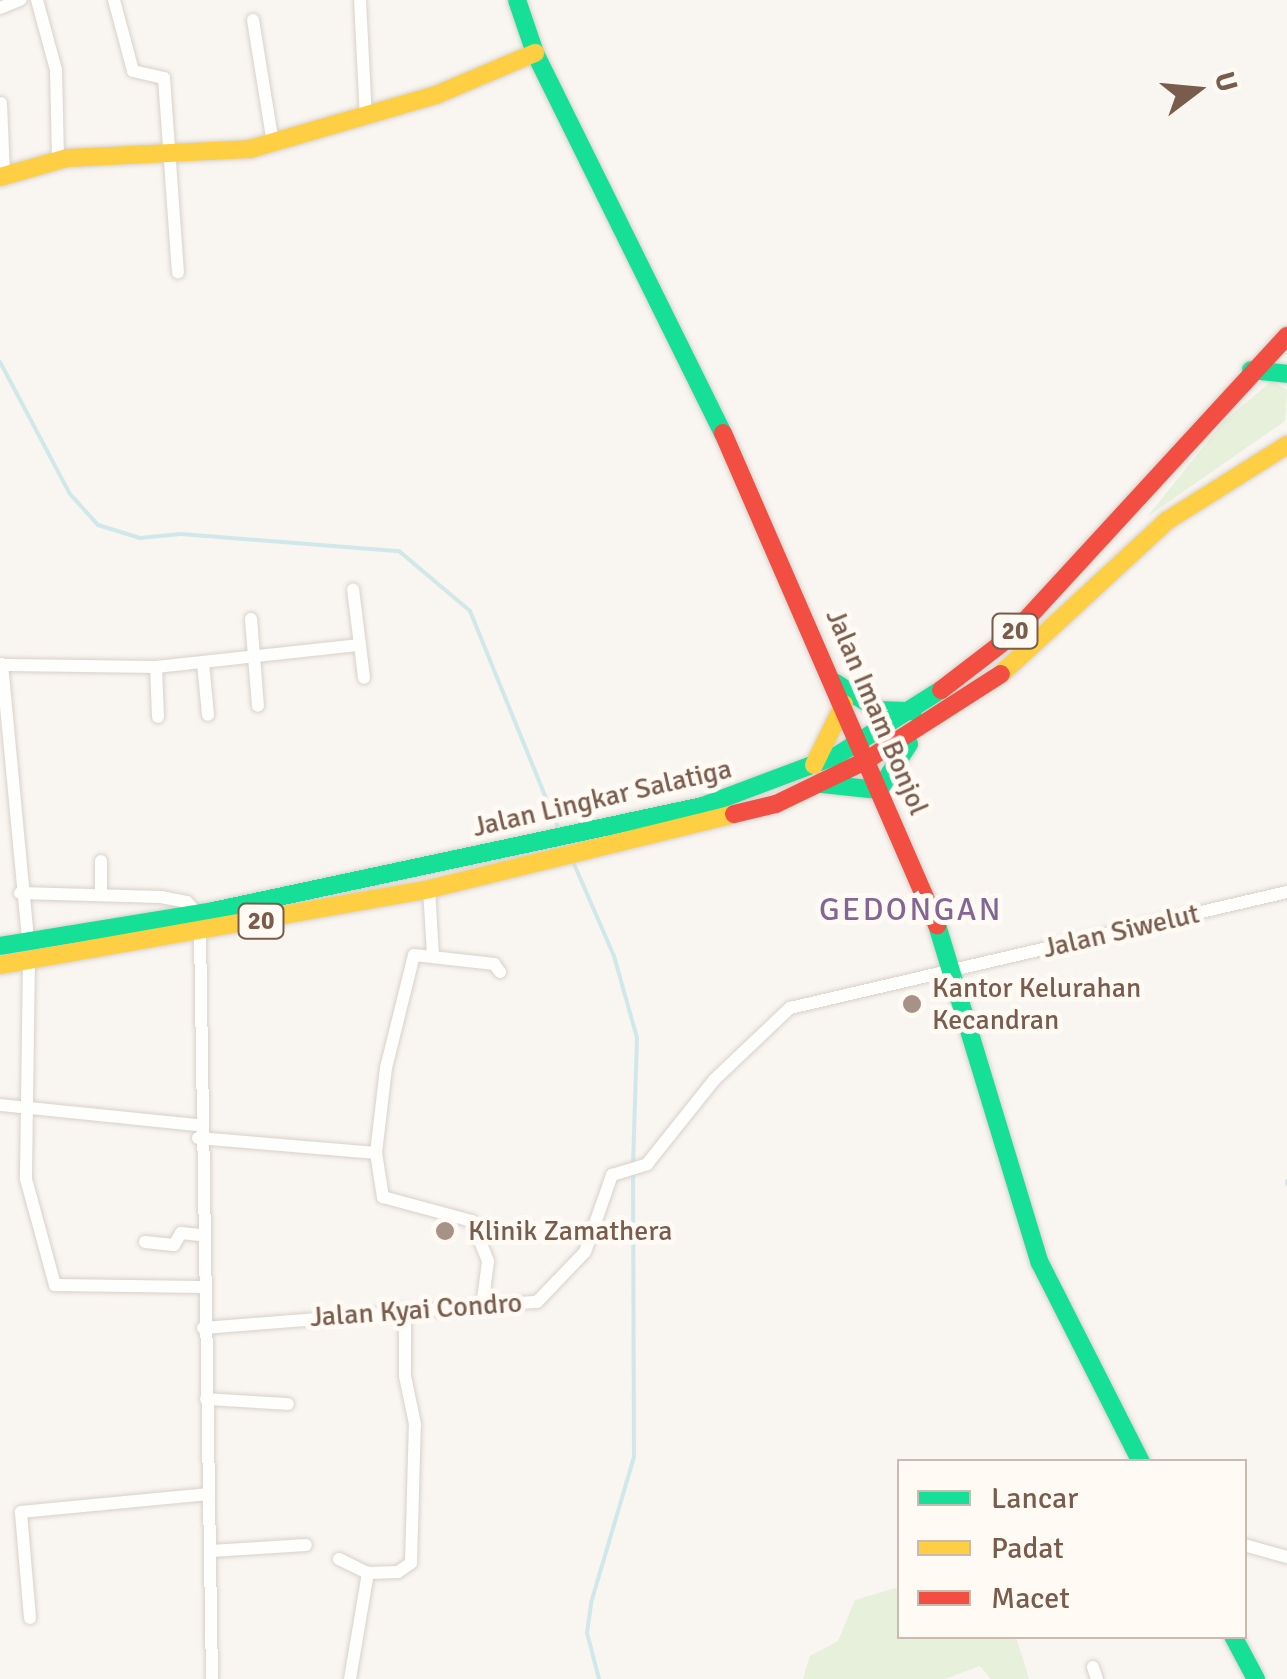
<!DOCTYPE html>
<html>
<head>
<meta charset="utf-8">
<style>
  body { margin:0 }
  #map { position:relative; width:1287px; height:1679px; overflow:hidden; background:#f9f5f0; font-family:Signika,sans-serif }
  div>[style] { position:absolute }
  .green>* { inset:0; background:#e7f0db }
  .stream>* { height:4px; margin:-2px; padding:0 2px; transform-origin:2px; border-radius:2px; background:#d0e8ea }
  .building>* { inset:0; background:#e6ded7 }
  .round { border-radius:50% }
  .roads { filter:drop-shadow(0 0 2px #d7d1cb) drop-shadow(0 0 2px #d7d1cb) }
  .street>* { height:12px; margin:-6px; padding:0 6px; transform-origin:6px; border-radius:6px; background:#fefefd }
  .fast>* { height:18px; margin:-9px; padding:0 9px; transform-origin:9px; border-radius:9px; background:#16e098 }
  .slow>* { height:18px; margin:-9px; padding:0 9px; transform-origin:9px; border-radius:9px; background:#ffcf43 }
  .jam>* { height:18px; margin:-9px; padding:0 9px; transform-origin:9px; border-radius:9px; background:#f24e42 }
  .dots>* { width:28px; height:28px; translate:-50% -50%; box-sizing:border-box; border:5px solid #fffaf3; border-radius:50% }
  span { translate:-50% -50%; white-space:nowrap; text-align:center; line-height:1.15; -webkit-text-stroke:10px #fffaf3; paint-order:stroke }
  .shield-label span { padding:2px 8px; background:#fffaf3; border:2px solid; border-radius:8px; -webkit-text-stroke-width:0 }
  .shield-label { font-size:25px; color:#7a5c4d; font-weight:700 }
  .street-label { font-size:28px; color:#7a5c4d }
  .poi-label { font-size:28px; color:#7a5c4d }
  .left { translate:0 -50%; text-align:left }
  .quarter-label { font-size:32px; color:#846695; letter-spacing:2.5px }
  .legend { position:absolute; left:897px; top:1459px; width:350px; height:180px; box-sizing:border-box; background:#fffaf3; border:2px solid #cabbb1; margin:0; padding:12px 18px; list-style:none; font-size:30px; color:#7a5c4d }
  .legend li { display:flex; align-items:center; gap:20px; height:50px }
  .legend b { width:50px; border:2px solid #cabbb1 }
  .north { position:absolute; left:1147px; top:40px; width:100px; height:100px; -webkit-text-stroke:8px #fffaf3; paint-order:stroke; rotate:74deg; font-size:28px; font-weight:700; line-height:40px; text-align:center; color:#7a5c4d }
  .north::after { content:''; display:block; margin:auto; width:35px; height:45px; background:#7a5c4d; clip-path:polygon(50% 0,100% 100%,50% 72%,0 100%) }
</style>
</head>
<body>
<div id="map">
  <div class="green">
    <div style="clip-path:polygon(1272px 381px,1287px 390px,1285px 421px,1147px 517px,1224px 421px)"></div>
    <div style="clip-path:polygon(899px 1587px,899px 1636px,1016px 1637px,1029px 1679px,991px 1679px,980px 1666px,945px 1679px,803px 1679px,810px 1656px,838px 1641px,855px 1600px)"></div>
  </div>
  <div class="stream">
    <div style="left:0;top:362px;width:149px;rotate:62.1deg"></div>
    <div style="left:70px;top:494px;width:42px;rotate:47.9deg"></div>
    <div style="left:98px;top:525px;width:44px;rotate:17.2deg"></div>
    <div style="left:140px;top:538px;width:41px;rotate:-5.6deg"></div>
    <div style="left:181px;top:534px;width:219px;rotate:4.5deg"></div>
    <div style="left:399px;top:551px;width:93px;rotate:40.2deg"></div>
    <div style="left:470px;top:611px;width:234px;rotate:67.9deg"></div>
    <div style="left:574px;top:864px;width:100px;rotate:66.5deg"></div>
    <div style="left:614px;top:956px;width:85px;rotate:74.3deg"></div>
    <div style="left:637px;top:1038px;width:125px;rotate:91.8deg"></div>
    <div style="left:1287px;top:1181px;width:3px;rotate:90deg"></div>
    <div style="left:599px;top:1679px;width:48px;rotate:-104.6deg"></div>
    <div style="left:587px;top:1633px;width:30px;rotate:-82deg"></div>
    <div style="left:591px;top:1603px;width:152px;rotate:-73.6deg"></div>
    <div style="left:634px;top:1457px;width:285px;rotate:-90.2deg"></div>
  </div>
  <div class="building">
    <div class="round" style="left:899px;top:990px;width:26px;height:26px"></div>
  </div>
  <div class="roads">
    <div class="street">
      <div style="left:37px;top:0;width:73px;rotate:74.8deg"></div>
      <div style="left:56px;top:70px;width:90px;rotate:88.7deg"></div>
      <div style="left:114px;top:0;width:73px;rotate:75deg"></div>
      <div style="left:133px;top:71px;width:32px;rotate:13deg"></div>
      <div style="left:164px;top:78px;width:195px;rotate:85.9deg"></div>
      <div style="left:360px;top:0;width:117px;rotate:87.1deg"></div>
      <div style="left:0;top:8px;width:22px;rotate:-22deg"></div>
      <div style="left:253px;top:20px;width:125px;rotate:80.8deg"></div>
      <div style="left:1px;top:103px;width:71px;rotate:87.6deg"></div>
      <div style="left:251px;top:619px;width:87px;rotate:85.4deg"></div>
      <div style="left:360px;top:645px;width:33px;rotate:83deg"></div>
      <div style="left:203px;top:663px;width:52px;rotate:84.5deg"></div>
      <div style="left:2px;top:664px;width:276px;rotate:84.6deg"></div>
      <div style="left:7px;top:665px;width:149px;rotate:0.8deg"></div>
      <div style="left:156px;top:667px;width:205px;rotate:-6.2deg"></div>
      <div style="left:360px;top:645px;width:56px;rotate:-97.1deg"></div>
      <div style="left:156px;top:667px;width:50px;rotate:87.7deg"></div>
      <div style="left:429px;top:889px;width:65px;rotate:86.5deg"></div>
      <div style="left:101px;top:892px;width:31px;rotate:-90deg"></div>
      <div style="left:20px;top:893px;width:141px;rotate:1.6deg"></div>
      <div style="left:161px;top:897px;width:26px;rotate:11deg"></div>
      <div style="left:187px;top:902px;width:15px;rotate:48deg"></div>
      <div style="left:200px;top:932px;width:747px;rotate:89.08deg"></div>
      <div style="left:29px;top:959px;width:220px;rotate:90.8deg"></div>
      <div style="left:26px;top:1179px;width:110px;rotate:74.7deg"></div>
      <div style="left:55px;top:1285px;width:147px;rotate:0.8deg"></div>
      <div style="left:0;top:1105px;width:199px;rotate:5.8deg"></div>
      <div style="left:198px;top:1138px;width:179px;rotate:4.8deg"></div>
      <div style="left:376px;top:1153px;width:45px;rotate:81deg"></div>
      <div style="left:383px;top:1197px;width:92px;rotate:15.1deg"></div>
      <div style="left:472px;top:1221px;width:43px;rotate:68.2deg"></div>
      <div style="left:488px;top:1261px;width:47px;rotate:97.3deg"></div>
      <div style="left:376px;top:1153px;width:86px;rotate:-83.3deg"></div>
      <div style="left:386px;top:1068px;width:116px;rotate:-76.1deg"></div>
      <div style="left:414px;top:955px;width:81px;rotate:6.4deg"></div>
      <div style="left:494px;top:964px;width:10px;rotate:53deg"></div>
      <div style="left:145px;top:1242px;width:29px;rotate:6deg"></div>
      <div style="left:174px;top:1245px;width:14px;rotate:-60deg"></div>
      <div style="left:181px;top:1233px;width:19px;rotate:6deg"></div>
      <div style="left:203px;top:1328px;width:335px;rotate:-4.5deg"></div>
      <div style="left:537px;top:1302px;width:69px;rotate:-46.2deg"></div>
      <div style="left:585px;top:1252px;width:82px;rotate:-70.7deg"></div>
      <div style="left:612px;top:1175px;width:37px;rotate:-17deg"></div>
      <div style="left:647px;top:1164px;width:107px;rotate:-51.4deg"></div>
      <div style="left:714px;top:1080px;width:105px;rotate:-43.5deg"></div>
      <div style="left:790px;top:1008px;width:510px;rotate:-13.14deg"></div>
      <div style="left:206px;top:1399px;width:82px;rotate:3.5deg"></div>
      <div style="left:1244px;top:1545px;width:45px;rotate:15.6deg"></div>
      <div style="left:211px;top:1551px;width:95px;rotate:-3.6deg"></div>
      <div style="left:339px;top:1559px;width:32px;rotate:26deg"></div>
      <div style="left:30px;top:1618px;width:106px;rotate:-94.9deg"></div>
      <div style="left:21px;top:1512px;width:188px;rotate:-5.5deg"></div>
      <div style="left:1093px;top:1667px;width:13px;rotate:72deg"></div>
      <div style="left:350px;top:1679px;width:108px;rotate:-80.4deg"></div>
      <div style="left:368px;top:1573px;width:30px;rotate:-2deg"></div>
      <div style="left:398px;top:1572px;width:16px;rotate:-35deg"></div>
      <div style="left:411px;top:1563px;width:139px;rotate:-88.4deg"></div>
      <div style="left:415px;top:1424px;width:49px;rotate:-101.8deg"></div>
      <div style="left:405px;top:1376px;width:66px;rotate:-90deg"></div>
    </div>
    <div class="fast">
      <div style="left:517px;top:0;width:56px;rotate:71.2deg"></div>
      <div style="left:535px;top:53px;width:424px;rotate:63.7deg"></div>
      <div style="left:1251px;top:370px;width:36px;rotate:6deg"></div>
      <div style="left:836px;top:683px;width:50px;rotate:32.7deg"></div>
      <div style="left:878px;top:710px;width:35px;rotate:2deg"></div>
      <div style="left:822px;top:784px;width:57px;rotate:6deg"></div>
      <div style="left:879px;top:790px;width:55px;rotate:-56.9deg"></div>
      <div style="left:937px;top:925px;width:353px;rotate:73.1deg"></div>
      <div style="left:1040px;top:1263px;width:223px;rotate:63.1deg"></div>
      <div style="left:0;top:946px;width:216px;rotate:-9.3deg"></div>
      <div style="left:213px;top:911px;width:498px;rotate:-12.1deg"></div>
      <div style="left:700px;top:807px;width:145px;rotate:-20.6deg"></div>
      <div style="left:836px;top:756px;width:124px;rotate:-32.2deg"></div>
      <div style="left:1233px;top:1636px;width:49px;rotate:61.9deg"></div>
    </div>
    <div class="slow">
      <div style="left:0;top:177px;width:70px;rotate:-15.8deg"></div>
      <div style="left:67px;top:158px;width:183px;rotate:-2.8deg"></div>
      <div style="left:250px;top:149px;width:194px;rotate:-16.2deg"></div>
      <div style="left:436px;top:95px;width:108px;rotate:-23deg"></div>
      <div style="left:1001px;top:674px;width:227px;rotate:-42.7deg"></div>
      <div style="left:1168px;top:520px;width:141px;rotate:-32.2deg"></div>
      <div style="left:814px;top:765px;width:68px;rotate:-63.8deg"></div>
      <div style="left:0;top:965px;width:436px;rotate:-10deg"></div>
      <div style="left:429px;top:889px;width:314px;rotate:-13.8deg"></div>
    </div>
    <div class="jam">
      <div style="left:723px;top:433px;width:537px;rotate:66.49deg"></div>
      <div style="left:941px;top:690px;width:88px;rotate:-37.6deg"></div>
      <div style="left:1011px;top:636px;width:408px;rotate:-47.4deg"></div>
      <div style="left:734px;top:814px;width:43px;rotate:-13.4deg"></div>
      <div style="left:776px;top:804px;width:101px;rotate:-25.8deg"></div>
      <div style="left:867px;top:760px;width:159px;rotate:-32.7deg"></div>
    </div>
  </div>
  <div class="dots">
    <div style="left:912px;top:1004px;background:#a69286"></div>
    <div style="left:445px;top:1231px;background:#a69286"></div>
  </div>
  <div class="shield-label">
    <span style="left:1015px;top:631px">20</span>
    <span style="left:261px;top:921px">20</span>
  </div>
  <div class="street-label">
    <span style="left:877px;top:712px;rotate:67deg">Jalan Imam Bonjol</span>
    <span style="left:602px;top:798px;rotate:-13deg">Jalan Lingkar Salatiga</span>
    <span style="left:1121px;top:931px;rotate:-13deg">Jalan Siwelut</span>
    <span style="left:416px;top:1310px;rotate:-4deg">Jalan Kyai Condro</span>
  </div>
  <div class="poi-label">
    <span class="left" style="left:932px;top:1004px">Kantor Kelurahan<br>Kecandran</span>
    <span class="left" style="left:468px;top:1231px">Klinik Zamathera</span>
  </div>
  <div class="quarter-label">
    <span style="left:911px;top:910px">GEDONGAN</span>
  </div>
  <ul class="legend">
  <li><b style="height:12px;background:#16e098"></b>Lancar</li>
  <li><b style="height:12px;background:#ffcf43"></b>Padat</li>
  <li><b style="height:12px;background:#f24e42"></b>Macet</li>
  </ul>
  <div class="north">U</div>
</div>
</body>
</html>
